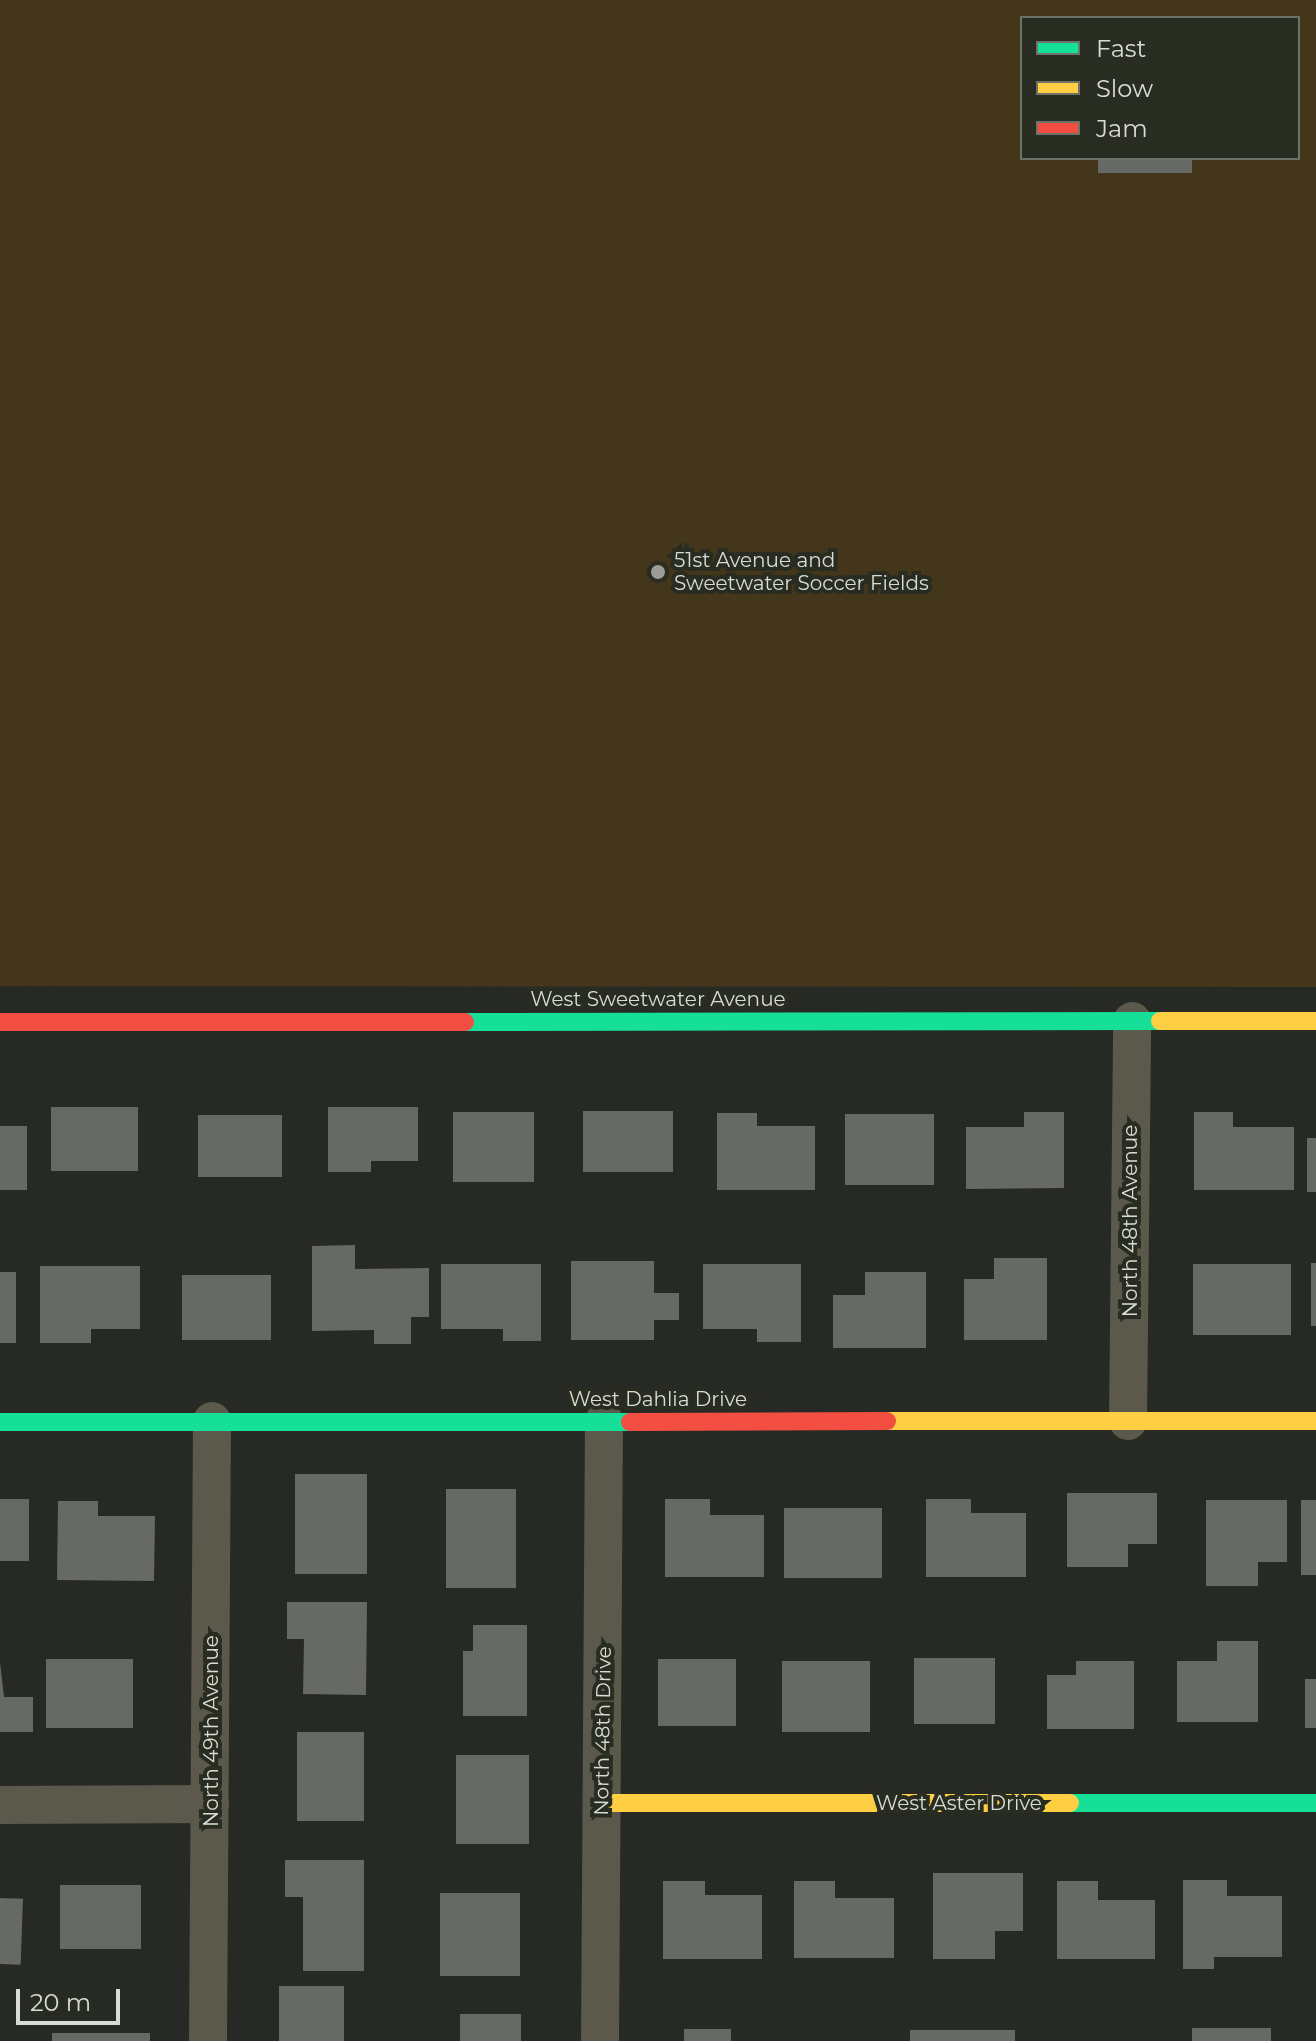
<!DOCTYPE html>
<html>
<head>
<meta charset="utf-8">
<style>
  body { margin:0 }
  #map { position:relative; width:1316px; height:2041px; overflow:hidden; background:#272924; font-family:Montserrat,sans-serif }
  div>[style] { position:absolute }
  .green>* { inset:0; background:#44361a }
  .building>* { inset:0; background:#666965; transform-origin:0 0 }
  .street>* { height:38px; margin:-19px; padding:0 19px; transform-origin:19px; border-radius:19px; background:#5a594c }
  .fast>* { height:18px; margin:-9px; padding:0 9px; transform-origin:9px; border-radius:9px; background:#16e098 }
  .slow>* { height:18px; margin:-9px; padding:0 9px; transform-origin:9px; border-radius:9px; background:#ffcf43 }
  .jam>* { height:18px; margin:-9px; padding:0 9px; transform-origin:9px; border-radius:9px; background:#f24e42 }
  .dots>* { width:22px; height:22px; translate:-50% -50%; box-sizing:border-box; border:4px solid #282c21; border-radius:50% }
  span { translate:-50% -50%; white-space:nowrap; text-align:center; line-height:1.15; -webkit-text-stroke:8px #282c21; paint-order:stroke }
  .poi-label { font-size:20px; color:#d9dcd4 }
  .left { translate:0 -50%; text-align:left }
  .street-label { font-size:20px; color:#d9dcd4 }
  .legend { position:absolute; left:1020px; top:16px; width:280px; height:144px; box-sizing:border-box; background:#282c21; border:2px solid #6f7269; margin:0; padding:10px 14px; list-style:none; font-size:24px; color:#d9dcd4 }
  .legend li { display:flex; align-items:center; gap:16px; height:40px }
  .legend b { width:40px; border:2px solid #6f7269 }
  .scale { position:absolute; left:16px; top:1989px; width:104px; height:36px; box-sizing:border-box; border:4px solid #d9dcd4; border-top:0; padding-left:10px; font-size:24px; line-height:28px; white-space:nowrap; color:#d9dcd4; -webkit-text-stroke:6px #282c21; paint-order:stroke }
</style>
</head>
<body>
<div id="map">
  <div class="green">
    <div style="clip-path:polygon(evenodd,0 0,1316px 0,1316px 987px,0 986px,0 0,1022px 18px,1298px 18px,1298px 158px,1022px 158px,1022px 18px)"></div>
  </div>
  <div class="building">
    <div style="left:1098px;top:158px;width:94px;height:15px"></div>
    <div style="left:51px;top:1107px;width:87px;height:64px"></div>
    <div style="clip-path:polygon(328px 1107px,418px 1107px,418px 1161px,371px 1161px,371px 1172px,328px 1172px)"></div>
    <div style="left:583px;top:1111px;width:90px;height:61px"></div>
    <div style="left:453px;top:1112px;width:81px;height:70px"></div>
    <div style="clip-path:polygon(1024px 1112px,1064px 1112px,1064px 1188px,966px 1189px,966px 1127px,1024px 1127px)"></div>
    <div style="clip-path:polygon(1194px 1112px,1233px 1112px,1233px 1127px,1294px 1127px,1294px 1190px,1194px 1190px)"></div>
    <div style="clip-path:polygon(717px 1113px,757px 1113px,757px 1126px,815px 1126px,815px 1190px,717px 1190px)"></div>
    <div style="left:845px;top:1114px;width:89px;height:71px"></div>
    <div style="left:198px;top:1115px;width:84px;height:62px"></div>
    <div style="left:0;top:1126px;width:27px;height:64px"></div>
    <div style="left:1307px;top:1138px;width:9px;height:54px"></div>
    <div style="clip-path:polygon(355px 1245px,355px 1269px,429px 1268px,429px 1317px,411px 1317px,411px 1344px,374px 1344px,374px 1330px,312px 1331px,312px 1246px)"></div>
    <div style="clip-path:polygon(994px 1258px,1047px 1258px,1047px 1340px,964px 1340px,964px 1279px,994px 1279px)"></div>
    <div style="clip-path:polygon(571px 1261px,654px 1261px,654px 1293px,679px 1293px,679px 1320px,654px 1320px,654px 1340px,571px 1340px)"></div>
    <div style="left:1311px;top:1263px;width:5px;height:63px"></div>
    <div style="clip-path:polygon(441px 1264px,541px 1264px,541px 1341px,503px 1341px,503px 1329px,441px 1329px)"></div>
    <div style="clip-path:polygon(703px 1264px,801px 1264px,801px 1342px,757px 1342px,757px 1329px,703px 1329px)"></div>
    <div style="left:1193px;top:1264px;width:98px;height:71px"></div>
    <div style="clip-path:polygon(40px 1266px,140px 1266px,140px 1329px,91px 1329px,91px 1343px,40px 1343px)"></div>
    <div style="left:0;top:1272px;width:16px;height:71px"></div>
    <div style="clip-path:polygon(865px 1272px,926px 1272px,926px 1348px,833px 1348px,833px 1295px,865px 1295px)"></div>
    <div style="left:182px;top:1275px;width:89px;height:65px"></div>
    <div style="left:295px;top:1474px;width:72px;height:100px"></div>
    <div style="left:446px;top:1489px;width:70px;height:99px"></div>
    <div style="clip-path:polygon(1067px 1493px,1157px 1493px,1157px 1544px,1128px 1544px,1128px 1567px,1067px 1567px)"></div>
    <div style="left:0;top:1499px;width:29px;height:62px"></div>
    <div style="clip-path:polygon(665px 1499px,710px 1499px,710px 1515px,764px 1515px,764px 1577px,665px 1577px)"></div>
    <div style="clip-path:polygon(926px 1499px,971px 1499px,971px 1513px,1026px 1513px,1026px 1577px,926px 1577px)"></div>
    <div style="clip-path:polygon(1206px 1500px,1287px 1500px,1287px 1562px,1258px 1562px,1258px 1586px,1206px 1586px)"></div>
    <div style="left:1301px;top:1500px;width:15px;height:75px"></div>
    <div style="clip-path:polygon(58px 1501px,98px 1501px,98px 1516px,155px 1516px,154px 1581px,57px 1580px)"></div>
    <div style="left:784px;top:1508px;width:98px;height:70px"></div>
    <div style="clip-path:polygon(287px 1602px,367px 1602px,366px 1695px,303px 1694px,304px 1639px,287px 1639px)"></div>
    <div style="clip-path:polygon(473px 1625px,527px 1625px,527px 1716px,463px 1716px,463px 1651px,473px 1651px)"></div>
    <div style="clip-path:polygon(1217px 1641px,1258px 1641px,1258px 1722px,1177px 1722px,1177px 1661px,1217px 1661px)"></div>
    <div style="left:914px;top:1658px;width:81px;height:66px"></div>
    <div style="left:46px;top:1659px;width:87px;height:69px"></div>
    <div style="left:658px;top:1659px;width:78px;height:67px"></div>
    <div style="left:782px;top:1661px;width:88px;height:71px"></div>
    <div style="clip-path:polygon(1076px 1661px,1134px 1661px,1134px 1729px,1047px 1729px,1047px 1675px,1076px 1675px)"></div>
    <div style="clip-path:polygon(0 1662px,4px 1697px,33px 1697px,33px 1732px,0 1732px)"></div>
    <div style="left:1305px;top:1679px;width:11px;height:49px"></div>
    <div style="left:297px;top:1732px;width:67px;height:89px"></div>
    <div style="left:456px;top:1755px;width:73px;height:89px"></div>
    <div style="clip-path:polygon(285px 1860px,364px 1860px,364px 1971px,303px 1971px,303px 1897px,285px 1897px)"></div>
    <div style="clip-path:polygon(933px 1873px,1023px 1873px,1023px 1931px,995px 1931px,995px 1959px,933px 1959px)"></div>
    <div style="clip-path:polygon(1183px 1880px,1227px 1880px,1227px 1896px,1282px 1896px,1282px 1957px,1214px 1957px,1214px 1969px,1183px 1969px)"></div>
    <div style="clip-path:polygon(663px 1881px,705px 1881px,705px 1895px,762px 1895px,762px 1959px,663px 1959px)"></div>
    <div style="clip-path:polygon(794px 1881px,835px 1881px,835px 1898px,894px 1898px,894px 1958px,794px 1958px)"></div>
    <div style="clip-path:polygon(1057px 1881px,1098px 1881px,1098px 1900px,1155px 1900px,1155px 1959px,1057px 1959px)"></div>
    <div style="left:60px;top:1885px;width:81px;height:64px"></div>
    <div style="left:440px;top:1893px;width:80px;height:83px"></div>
    <div style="left:0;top:1898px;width:23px;height:66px;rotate:2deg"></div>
    <div style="left:279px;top:1986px;width:65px;height:55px"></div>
    <div style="left:460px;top:2014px;width:61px;height:27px"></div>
    <div style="left:1192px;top:2028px;width:79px;height:13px"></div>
    <div style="left:684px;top:2029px;width:47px;height:12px"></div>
    <div style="left:910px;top:2030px;width:105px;height:11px"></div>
    <div style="left:52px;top:2033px;width:98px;height:8px"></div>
  </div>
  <div class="street">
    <div style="left:1128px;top:1421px;width:400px;rotate:-89.4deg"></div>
    <div style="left:0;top:1805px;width:210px;rotate:-0.3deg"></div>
    <div style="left:208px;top:2041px;width:620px;rotate:-89.63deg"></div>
    <div style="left:600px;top:2041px;width:620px;rotate:-89.63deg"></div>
  </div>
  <div class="fast">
    <div style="left:465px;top:1022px;width:695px;rotate:-0.08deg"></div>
    <div style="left:0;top:1422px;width:630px"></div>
    <div style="left:1070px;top:1803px;width:246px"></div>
  </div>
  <div class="slow">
    <div style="left:1160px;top:1021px;width:156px"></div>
    <div style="left:887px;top:1421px;width:429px"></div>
    <div style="left:602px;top:1803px;width:468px"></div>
  </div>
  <div class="jam">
    <div style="left:0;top:1022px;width:465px"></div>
    <div style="left:630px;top:1422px;width:257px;rotate:-0.2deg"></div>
  </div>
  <div class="dots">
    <div style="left:658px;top:572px;background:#9b9d96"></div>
  </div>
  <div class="poi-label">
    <span class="left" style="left:674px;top:572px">51st Avenue and<br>Sweetwater Soccer Fields</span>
  </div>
  <div class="street-label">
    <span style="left:658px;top:999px">West Sweetwater Avenue</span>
    <span style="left:1130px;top:1221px;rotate:-90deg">North 48th Avenue</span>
    <span style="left:658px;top:1399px">West Dahlia Drive</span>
    <span style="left:211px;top:1731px;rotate:-90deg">North 49th Avenue</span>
    <span style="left:603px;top:1731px;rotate:-89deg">North 48th Drive</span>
    <span style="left:959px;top:1803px">West Aster Drive</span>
  </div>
  <ul class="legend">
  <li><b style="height:10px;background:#16e098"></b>Fast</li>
  <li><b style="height:10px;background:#ffcf43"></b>Slow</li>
  <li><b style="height:10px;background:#f24e42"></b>Jam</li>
  </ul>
  <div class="scale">20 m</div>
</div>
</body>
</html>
